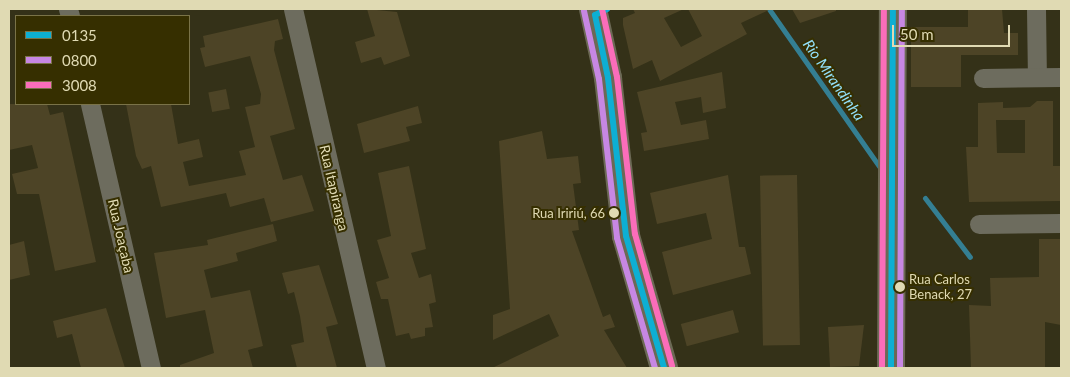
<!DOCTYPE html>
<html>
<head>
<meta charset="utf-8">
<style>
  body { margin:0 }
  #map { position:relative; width:1070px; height:377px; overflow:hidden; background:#343118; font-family:Lato,sans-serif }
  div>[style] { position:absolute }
  .stream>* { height:5px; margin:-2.5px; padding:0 2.5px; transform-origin:2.5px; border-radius:2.5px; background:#347f93 }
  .building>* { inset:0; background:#4d4426; transform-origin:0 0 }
  .street>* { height:19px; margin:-9.5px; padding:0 9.5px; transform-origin:9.5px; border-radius:9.5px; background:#6d6c5e }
  .primary>* { height:28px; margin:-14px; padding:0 14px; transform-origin:14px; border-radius:14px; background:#6c6955 }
  .bus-1>* { height:6px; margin:-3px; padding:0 3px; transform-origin:3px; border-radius:3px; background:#0dafd3 }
  .bus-2>* { height:6px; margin:-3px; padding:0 3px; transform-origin:3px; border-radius:3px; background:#c787e3 }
  .bus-3>* { height:6px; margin:-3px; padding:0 3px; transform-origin:3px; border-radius:3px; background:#fb6dba }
  .dots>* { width:14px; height:14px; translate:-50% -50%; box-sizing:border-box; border:2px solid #362f00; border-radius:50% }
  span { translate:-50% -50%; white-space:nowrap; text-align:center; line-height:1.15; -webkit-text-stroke:4px #362f00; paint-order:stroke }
  .bus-label { font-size:13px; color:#e0dab3 }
  .right { translate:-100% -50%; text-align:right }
  .left { translate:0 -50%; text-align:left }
  .street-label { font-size:14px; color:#e0dab3 }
  .water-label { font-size:15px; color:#93e0f9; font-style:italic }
  .frame { position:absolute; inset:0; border:10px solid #e0dab3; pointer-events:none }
  .legend { position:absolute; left:15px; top:15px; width:175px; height:90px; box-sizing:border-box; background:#362f00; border:1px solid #7a7348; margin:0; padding:6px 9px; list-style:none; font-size:15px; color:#e0dab3 }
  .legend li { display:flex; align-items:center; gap:10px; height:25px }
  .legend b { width:25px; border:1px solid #7a7348 }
  .scale { position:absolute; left:892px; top:25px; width:118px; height:22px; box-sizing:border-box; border:2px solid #e0dab3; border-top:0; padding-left:6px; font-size:15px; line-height:18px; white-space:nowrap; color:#e0dab3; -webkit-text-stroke:4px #362f00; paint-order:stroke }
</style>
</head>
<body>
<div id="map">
  <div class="stream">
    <div style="left:769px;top:9px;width:192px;rotate:55deg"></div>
    <div style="left:925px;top:198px;width:74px;rotate:52.7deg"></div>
  </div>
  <div class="building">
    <div style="clip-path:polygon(367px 9px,397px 12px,410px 56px,384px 65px,381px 57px,361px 63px,355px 42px,375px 36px)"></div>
    <div style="clip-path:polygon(633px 9px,684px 9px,664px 18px,681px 47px,702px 36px,688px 9px,771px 9px,741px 23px,747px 34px,660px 81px,652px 60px,633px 69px,623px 25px,623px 18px,635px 13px)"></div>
    <div style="clip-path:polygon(792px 9px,836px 9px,836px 11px,800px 23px)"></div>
    <div style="clip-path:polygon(968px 9px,1002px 9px,1004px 33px,1018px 33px,1018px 55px,961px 55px,961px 87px,911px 87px,911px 27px,968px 27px)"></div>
    <div style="clip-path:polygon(278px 19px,283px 39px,275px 41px,274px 50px,295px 129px,270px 136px,283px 180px,302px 175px,314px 211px,271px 222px,264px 198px,230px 207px,226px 193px,161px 207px,151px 166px,142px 169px,136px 156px,126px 104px,171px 104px,178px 144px,199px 139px,203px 157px,183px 162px,189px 186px,246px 175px,239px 151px,255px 147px,245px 107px,260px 104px,261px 94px,250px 56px,205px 67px,200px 48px,205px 47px,203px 36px)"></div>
    <div style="clip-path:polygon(722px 72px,726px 108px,703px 113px,701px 97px,675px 102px,681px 125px,706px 120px,709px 139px,644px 151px,641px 133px,647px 132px,637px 92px)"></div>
    <div style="left:226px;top:89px;width:20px;height:18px;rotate:79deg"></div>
    <div style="clip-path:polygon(evenodd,1037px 101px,1053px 101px,1053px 166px,1061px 166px,1061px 201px,969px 202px,966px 147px,978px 147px,978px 103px,1003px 102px,1003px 108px,1030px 107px,1037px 101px,996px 120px,1025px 120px,1025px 153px,997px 153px,996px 120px)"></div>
    <div style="clip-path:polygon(9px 104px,47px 104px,50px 115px,63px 112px,96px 262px,55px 271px,39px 194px,17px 194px,12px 174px,38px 168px,32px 145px,9px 150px)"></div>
    <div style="clip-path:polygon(418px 106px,422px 123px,406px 127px,410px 141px,364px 153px,357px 124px)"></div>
    <div style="clip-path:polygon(542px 131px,547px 159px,578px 156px,581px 183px,573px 184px,579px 230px,572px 231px,603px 317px,610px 314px,615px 327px,604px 330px,627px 368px,492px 368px,559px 336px,549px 314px,493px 340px,493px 315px,510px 309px,499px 141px)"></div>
    <div style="clip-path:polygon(409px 166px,426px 249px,411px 253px,419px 278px,431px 274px,436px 302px,429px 304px,433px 327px,425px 328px,425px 336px,411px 339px,409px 333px,396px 336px,388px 299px,381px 299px,376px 282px,389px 278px,377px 240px,391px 236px,378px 173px)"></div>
    <div style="clip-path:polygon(728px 175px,739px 247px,745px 247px,751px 274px,673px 295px,662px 252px,712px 239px,706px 213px,657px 224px,650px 193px)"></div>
    <div style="left:797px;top:175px;width:170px;height:37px;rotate:89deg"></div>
    <div style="clip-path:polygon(273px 224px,277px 241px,236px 253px,238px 261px,204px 270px,211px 298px,250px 290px,263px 346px,248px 350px,253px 368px,180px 368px,180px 365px,214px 353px,205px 310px,166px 318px,154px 253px,208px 245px,207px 240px)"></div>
    <div style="clip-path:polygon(1039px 239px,1061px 239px,1061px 325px,1045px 322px,1045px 368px,971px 368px,969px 305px,991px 306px,990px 278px,1039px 277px)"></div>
    <div style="clip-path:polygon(24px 241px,30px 275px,9px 280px,9px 245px)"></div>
    <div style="clip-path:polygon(319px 265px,338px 324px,326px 327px,337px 368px,297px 368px,291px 345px,304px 342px,300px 316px,294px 292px,288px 294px,282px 273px)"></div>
    <div style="clip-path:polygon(106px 308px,125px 368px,81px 368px,72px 334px,57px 338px,53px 321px)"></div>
    <div style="left:733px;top:310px;width:23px;height:54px;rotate:75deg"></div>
    <div style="clip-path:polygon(864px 325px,859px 366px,830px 367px,828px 327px)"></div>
  </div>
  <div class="street">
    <div style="left:68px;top:9px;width:7px;rotate:74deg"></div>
    <div style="left:293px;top:9px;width:368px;rotate:77deg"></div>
    <div style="left:1036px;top:9px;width:68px;rotate:89.2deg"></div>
    <div style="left:983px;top:78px;width:78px;rotate:-0.7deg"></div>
    <div style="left:90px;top:104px;width:271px;rotate:77deg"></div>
    <div style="left:979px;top:224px;width:82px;rotate:-0.7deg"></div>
  </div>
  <div class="primary">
    <div style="left:593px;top:9px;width:71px;rotate:77.7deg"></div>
    <div style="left:608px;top:78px;width:159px;rotate:83.5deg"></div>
    <div style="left:626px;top:236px;width:137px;rotate:73.9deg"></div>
    <div style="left:891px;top:368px;width:359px;rotate:-89.7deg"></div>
  </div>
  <div class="bus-1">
    <div style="left:607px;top:9px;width:13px;rotate:153deg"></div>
    <div style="left:595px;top:15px;width:64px;rotate:78.3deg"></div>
    <div style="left:608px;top:78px;width:159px;rotate:83.5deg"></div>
    <div style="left:626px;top:236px;width:137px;rotate:73.9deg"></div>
    <div style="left:891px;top:368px;width:359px;rotate:-89.7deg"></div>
  </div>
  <div class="bus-2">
    <div style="left:584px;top:11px;width:70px;rotate:77.6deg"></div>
    <div style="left:599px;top:79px;width:160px;rotate:83.5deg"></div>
    <div style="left:617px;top:238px;width:135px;rotate:73.7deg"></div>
    <div style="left:900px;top:368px;width:359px;rotate:-89.7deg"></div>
  </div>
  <div class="bus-3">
    <div style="left:602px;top:9px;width:70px;rotate:77.6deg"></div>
    <div style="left:617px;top:77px;width:158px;rotate:83.5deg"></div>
    <div style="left:635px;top:234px;width:137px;rotate:74.3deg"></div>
    <div style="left:882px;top:368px;width:359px;rotate:-89.7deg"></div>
  </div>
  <div class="dots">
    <div style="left:614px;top:213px;background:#e0dab3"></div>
    <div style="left:900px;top:287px;background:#e0dab3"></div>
  </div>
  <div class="bus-label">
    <span class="right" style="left:605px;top:213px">Rua Iririú, 66</span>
    <span class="left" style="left:909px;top:287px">Rua Carlos<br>Benack, 27</span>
  </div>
  <div class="street-label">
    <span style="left:334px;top:188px;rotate:77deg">Rua Itapiranga</span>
    <span style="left:121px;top:236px;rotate:77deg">Rua Joaçaba</span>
  </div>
  <div class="water-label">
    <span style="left:834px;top:80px;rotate:55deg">Rio Mirandinha</span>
  </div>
  <div class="frame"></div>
  <ul class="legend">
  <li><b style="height:6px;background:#0dafd3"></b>0135</li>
  <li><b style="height:6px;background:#c787e3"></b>0800</li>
  <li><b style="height:6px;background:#fb6dba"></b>3008</li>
  </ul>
  <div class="scale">50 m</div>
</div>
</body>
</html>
